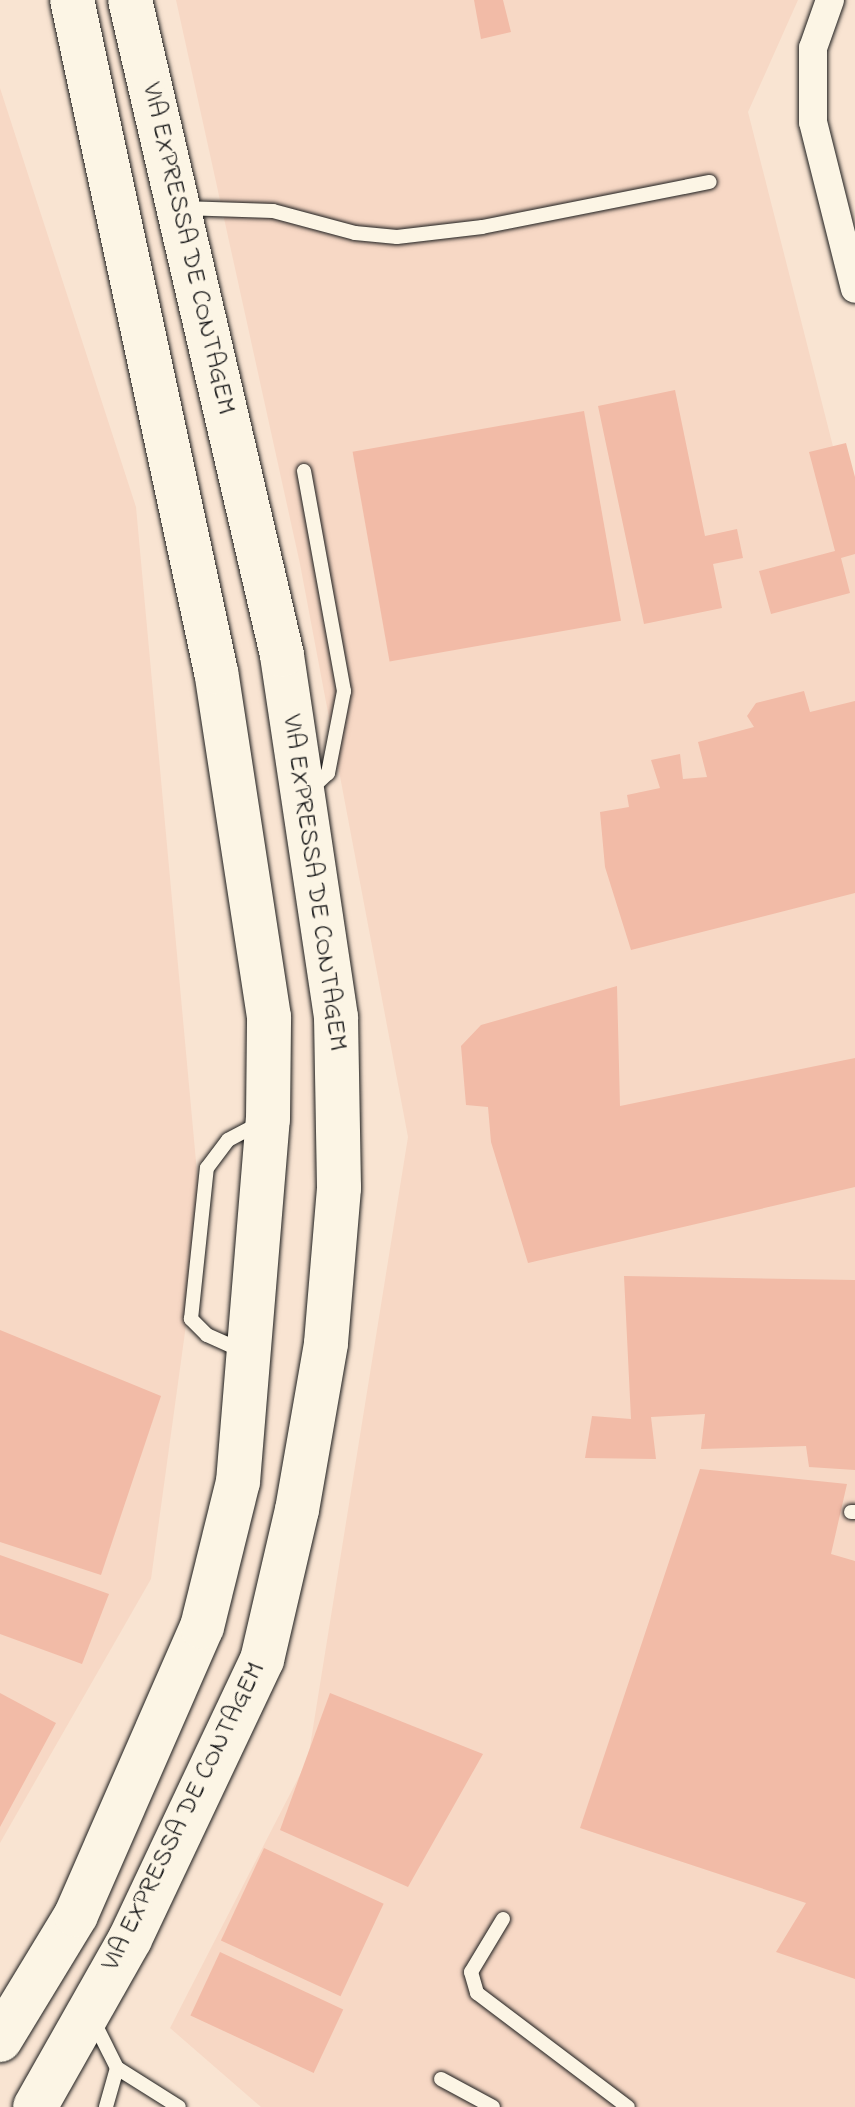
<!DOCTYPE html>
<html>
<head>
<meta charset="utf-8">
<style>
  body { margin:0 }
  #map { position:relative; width:855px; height:2107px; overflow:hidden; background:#f9e4d2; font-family:"Indie Flower",sans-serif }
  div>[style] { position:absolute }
  .built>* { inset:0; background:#f7d8c5 }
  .building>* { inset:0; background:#f2bba7; transform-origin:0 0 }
  .roads { filter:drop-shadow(0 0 2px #1c1c1c) drop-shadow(0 0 2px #1c1c1c) }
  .service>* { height:14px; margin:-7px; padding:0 7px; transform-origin:7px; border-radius:7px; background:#fcf5e5 }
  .minor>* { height:28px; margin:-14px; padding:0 14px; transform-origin:14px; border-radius:14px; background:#fcf5e5 }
  .trunk>* { height:44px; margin:-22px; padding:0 22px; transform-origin:22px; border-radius:22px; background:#fcf5e5 }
  span { translate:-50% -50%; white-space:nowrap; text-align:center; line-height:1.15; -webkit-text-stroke:6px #fcf5e5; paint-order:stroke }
  .street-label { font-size:26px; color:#1c1c1c }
</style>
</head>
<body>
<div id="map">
  <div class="built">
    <div style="clip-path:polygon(176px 0,798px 0,748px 112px,855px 533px,855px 2107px,261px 2107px,170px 2028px,308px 1759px,408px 1137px,300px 564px)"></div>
    <div style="clip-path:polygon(0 88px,136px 507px,201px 1216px,151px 1579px,0 1843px)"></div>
  </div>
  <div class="building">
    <div style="clip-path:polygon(474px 0,503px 0,511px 32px,481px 39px)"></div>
    <div style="clip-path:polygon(675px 390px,705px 536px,737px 529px,743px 558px,713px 564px,722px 608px,644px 624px,598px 406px)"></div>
    <div style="left:584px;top:411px;width:213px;height:235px;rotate:80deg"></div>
    <div style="clip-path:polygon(846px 443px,855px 477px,855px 554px,841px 558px,850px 593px,771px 614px,759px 571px,835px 551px,809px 452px)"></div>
    <div style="clip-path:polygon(804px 691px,810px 712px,855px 701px,855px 893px,631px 950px,605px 867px,600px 812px,629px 807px,627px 795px,660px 788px,651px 760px,680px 754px,683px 779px,707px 777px,698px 742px,754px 727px,747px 716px,756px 703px)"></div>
    <div style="clip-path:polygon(617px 986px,620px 1106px,855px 1058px,855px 1187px,528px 1263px,491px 1142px,488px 1107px,466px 1105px,461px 1046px,481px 1025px)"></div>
    <div style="clip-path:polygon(624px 1276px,855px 1280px,855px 1470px,809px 1467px,806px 1446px,701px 1449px,705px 1414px,651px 1417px,656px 1459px,585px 1458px,592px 1416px,631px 1419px)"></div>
    <div style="clip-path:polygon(0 1330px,161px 1396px,101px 1575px,0 1542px)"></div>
    <div style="clip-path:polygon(700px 1469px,847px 1484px,831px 1554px,855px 1561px,855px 1979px,776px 1952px,806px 1903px,580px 1828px)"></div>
    <div style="clip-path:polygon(0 1555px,109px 1594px,82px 1664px,0 1634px)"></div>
    <div style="clip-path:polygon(0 1693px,56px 1723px,0 1827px)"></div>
    <div style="clip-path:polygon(330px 1693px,483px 1754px,408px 1887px,280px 1830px)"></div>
    <div style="left:264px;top:1848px;width:132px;height:102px;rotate:25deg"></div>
    <div style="left:220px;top:1952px;width:136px;height:70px;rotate:25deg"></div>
  </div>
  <div class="roads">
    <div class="service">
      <div style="left:182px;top:208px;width:91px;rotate:1.9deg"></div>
      <div style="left:273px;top:211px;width:85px;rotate:15deg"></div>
      <div style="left:355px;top:233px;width:42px;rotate:5.4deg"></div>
      <div style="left:397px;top:237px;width:86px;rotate:-6.7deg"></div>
      <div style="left:482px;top:227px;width:232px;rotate:-11.2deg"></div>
      <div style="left:304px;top:471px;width:224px;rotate:79.7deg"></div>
      <div style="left:344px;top:691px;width:84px;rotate:101deg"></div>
      <div style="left:328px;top:773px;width:25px;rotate:137deg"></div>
      <div style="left:245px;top:1352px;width:42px;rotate:-155.9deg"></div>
      <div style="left:207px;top:1335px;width:23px;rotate:-135deg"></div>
      <div style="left:191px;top:1319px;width:152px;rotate:-84deg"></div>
      <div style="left:207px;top:1168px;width:35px;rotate:-53deg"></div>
      <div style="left:228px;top:1140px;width:36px;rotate:-28deg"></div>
      <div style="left:851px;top:1512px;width:4px"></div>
      <div style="left:503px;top:1919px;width:62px;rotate:121.1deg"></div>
      <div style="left:471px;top:1972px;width:22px;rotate:74deg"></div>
      <div style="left:477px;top:1993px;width:189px;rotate:37.1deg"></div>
      <div style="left:92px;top:2018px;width:56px;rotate:63.4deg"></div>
      <div style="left:117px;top:2068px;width:41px;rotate:105.8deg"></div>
      <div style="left:117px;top:2068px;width:73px;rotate:32.2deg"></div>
      <div style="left:441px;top:2079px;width:59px;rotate:28.3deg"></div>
    </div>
    <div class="minor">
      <div style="left:830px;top:0;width:51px;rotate:109.5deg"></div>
      <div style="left:813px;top:48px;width:74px;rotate:90deg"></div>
      <div style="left:813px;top:122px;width:172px;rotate:75.9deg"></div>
    </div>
    <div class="trunk">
      <div style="left:0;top:2040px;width:146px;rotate:-58.7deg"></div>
      <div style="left:76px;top:1915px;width:314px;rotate:-66.4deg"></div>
      <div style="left:202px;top:1627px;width:149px;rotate:-76.1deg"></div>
      <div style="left:238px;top:1482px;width:364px;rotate:-85.3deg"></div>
      <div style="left:268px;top:1119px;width:102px;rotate:-89.4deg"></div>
      <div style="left:269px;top:1017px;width:349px;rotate:-98.7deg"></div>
      <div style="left:216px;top:672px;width:687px;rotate:-102.09deg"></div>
      <div style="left:35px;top:2107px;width:193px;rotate:-60.5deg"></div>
      <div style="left:130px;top:1939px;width:309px;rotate:-64.7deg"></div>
      <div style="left:262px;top:1660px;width:154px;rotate:-76.9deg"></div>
      <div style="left:297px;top:1510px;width:169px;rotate:-80.1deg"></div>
      <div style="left:326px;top:1343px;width:156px;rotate:-85.2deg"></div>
      <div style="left:339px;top:1188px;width:171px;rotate:-91deg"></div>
      <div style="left:336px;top:1017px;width:366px;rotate:-98.5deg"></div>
      <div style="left:282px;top:655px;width:672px;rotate:-103.06deg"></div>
    </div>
  </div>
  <div class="street-label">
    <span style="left:187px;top:249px;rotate:77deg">VIA EXPRESSA DE CONTAGEM</span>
    <span style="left:313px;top:883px;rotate:82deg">VIA EXPRESSA DE CONTAGEM</span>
    <span style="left:185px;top:1817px;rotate:-64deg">VIA EXPRESSA DE CONTAGEM</span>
  </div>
</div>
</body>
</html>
